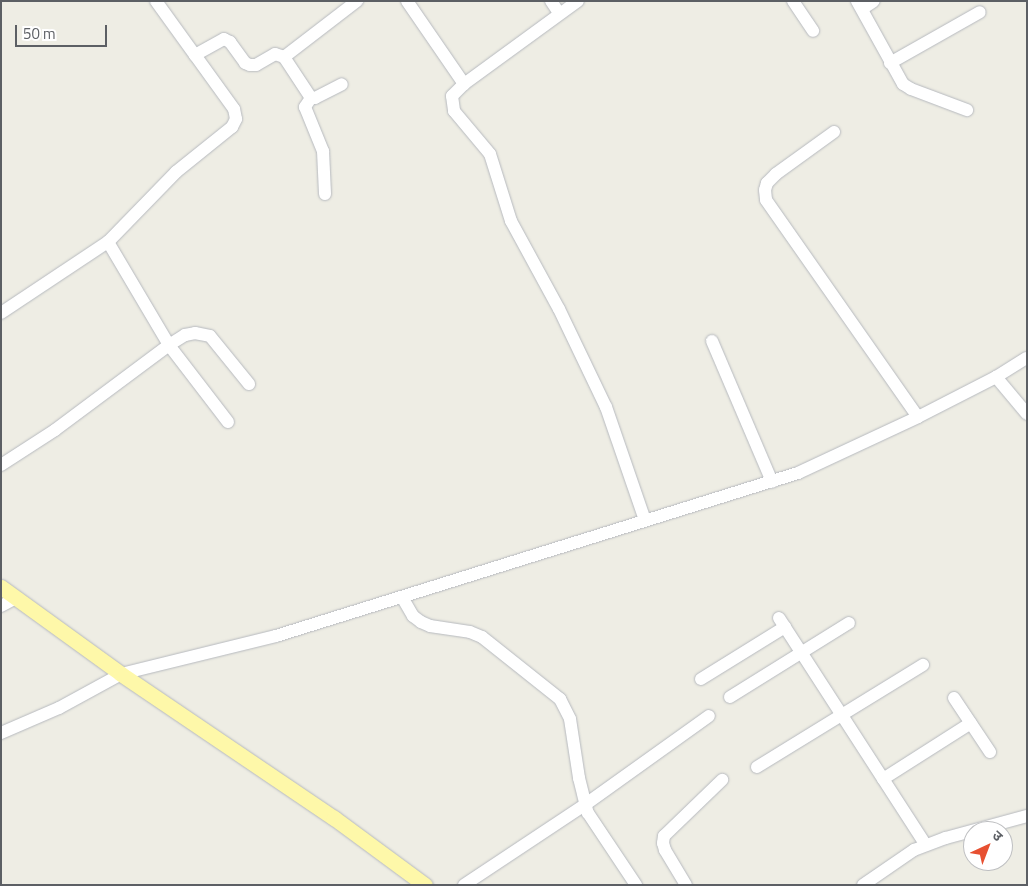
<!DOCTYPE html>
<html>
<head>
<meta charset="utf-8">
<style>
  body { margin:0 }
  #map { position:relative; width:1028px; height:886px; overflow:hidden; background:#eeede4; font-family:"Titillium Web","Noto Sans Devanagari",sans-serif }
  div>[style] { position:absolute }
  .roads { filter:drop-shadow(0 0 1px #b6b9be) drop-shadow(0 0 1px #b6b9be) }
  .minor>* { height:12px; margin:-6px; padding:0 6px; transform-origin:6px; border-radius:6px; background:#fff }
  .major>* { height:15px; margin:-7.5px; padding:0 7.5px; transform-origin:7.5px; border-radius:7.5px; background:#fef8a9 }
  span { translate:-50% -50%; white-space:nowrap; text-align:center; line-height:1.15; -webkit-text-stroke:4px #fff; paint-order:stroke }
  .frame { position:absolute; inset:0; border:2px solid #5c5f64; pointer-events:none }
  .north { position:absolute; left:963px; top:821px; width:50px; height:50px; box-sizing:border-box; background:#fff; border:1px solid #bebfc1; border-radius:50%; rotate:43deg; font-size:14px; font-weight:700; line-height:20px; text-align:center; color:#5c5f64 }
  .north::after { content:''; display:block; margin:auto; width:18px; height:22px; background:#e75031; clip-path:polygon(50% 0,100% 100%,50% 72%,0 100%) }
  .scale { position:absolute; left:15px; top:25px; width:92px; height:22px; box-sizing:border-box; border:2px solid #5c5f64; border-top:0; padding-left:6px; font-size:15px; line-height:18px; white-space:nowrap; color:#5c5f64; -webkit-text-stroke:4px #fff; paint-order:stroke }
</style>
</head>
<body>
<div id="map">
  <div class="roads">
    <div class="minor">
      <div style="left:156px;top:1px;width:67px;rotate:54.2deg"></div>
      <div style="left:407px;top:1px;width:101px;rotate:55.5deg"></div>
      <div style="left:464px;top:84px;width:17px;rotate:135deg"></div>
      <div style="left:452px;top:96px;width:15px;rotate:82deg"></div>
      <div style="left:454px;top:111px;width:56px;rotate:50.1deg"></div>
      <div style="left:490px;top:154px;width:70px;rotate:72.6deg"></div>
      <div style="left:511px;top:221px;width:100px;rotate:61.4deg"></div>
      <div style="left:559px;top:309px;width:109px;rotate:64.4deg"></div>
      <div style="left:606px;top:407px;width:120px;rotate:71deg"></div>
      <div style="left:551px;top:1px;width:14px;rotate:56deg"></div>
      <div style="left:793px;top:1px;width:36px;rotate:56deg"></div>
      <div style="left:857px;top:1px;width:95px;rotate:61deg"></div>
      <div style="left:903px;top:84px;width:9px;rotate:32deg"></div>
      <div style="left:911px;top:89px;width:60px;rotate:20.6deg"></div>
      <div style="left:862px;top:9px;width:14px;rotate:-34deg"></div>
      <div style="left:284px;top:57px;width:49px;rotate:56.6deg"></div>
      <div style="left:311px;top:98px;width:4px"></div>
      <div style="left:315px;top:98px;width:30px;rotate:-27deg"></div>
      <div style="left:890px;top:63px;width:103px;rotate:-29.5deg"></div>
      <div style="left:464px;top:84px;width:141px;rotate:-36.1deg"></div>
      <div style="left:311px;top:98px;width:11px;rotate:124deg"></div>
      <div style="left:305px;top:107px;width:48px;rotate:67.8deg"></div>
      <div style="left:323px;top:151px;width:43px;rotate:87.3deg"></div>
      <div style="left:834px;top:132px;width:72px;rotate:144.1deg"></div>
      <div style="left:776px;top:174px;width:13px;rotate:135deg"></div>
      <div style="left:767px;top:183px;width:7px;rotate:106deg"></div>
      <div style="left:765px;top:190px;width:10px;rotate:84deg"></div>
      <div style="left:766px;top:200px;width:265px;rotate:55deg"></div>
      <div style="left:1px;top:313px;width:128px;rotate:-33.6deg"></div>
      <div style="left:712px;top:341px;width:153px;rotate:66.9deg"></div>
      <div style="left:996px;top:377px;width:48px;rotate:50deg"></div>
      <div style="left:228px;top:422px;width:97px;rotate:-127.5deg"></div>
      <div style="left:169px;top:345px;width:19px;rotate:-32deg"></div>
      <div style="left:185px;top:335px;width:10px;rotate:-11deg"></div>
      <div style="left:195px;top:333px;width:15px;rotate:11deg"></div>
      <div style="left:210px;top:336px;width:62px;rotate:50.9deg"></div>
      <div style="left:1px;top:465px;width:64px;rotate:-32.9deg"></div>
      <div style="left:55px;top:430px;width:142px;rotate:-36.7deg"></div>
      <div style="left:169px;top:345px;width:120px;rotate:-120.6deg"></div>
      <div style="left:108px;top:242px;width:98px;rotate:-45.8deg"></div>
      <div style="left:176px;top:172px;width:72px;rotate:-38.8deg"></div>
      <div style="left:232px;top:127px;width:9px;rotate:-63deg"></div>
      <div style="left:236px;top:119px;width:10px;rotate:-101deg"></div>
      <div style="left:234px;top:109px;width:67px;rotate:-125.8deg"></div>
      <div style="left:195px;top:55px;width:33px;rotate:-29deg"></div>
      <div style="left:224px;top:39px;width:7px;rotate:27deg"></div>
      <div style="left:230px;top:42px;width:26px;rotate:54deg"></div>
      <div style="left:245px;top:63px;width:5px;rotate:22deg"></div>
      <div style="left:250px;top:65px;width:6px"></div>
      <div style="left:256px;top:65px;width:22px;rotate:-30deg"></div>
      <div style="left:275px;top:54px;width:9px;rotate:18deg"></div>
      <div style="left:284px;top:57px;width:92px;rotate:-37.5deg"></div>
      <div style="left:402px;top:597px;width:22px;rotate:60deg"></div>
      <div style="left:413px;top:616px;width:10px;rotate:37deg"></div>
      <div style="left:421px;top:622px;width:10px;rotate:24deg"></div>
      <div style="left:430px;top:626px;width:40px;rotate:8.5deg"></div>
      <div style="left:470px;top:632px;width:13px;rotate:23deg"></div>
      <div style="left:482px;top:637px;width:100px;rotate:38.5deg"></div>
      <div style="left:560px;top:699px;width:22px;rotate:63deg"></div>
      <div style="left:570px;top:719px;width:60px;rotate:81.3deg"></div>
      <div style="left:579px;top:778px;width:36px;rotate:76deg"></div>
      <div style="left:588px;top:813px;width:87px;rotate:56.3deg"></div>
      <div style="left:1px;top:606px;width:17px;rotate:-28deg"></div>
      <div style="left:779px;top:618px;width:270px;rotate:57.1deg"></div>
      <div style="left:701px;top:679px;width:99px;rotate:-31.8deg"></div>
      <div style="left:730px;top:697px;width:140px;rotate:-31.9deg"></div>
      <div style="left:954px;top:698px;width:65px;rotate:56.3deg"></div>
      <div style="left:1px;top:733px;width:63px;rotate:-23.3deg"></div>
      <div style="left:59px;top:708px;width:71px;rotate:-28.7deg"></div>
      <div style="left:121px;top:674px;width:160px;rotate:-13.8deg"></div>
      <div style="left:276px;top:636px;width:547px;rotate:-17.34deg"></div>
      <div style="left:798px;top:473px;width:132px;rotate:-25deg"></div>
      <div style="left:918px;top:417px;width:88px;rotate:-27.1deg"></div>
      <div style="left:996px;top:377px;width:36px;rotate:-32deg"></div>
      <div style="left:757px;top:767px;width:195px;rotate:-31.6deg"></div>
      <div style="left:883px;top:779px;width:104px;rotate:-32.5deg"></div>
      <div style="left:464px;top:885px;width:146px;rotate:-33.6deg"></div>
      <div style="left:586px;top:804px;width:151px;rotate:-35.6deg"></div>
      <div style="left:686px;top:885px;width:41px;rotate:-121deg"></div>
      <div style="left:665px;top:850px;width:7px;rotate:-106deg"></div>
      <div style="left:663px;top:843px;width:7px;rotate:-82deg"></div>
      <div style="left:664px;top:836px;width:81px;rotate:-44deg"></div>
      <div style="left:863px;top:885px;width:62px;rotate:-34.5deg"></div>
      <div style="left:914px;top:850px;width:34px;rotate:-21deg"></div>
      <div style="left:946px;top:838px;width:84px;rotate:-15.2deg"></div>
    </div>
    <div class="major">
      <div style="left:1px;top:587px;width:148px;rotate:35.9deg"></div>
      <div style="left:121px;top:674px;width:257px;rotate:34.1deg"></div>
      <div style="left:334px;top:818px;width:113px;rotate:36.4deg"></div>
    </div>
  </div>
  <div class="frame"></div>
  <div class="north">उ</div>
  <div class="scale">50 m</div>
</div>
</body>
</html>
